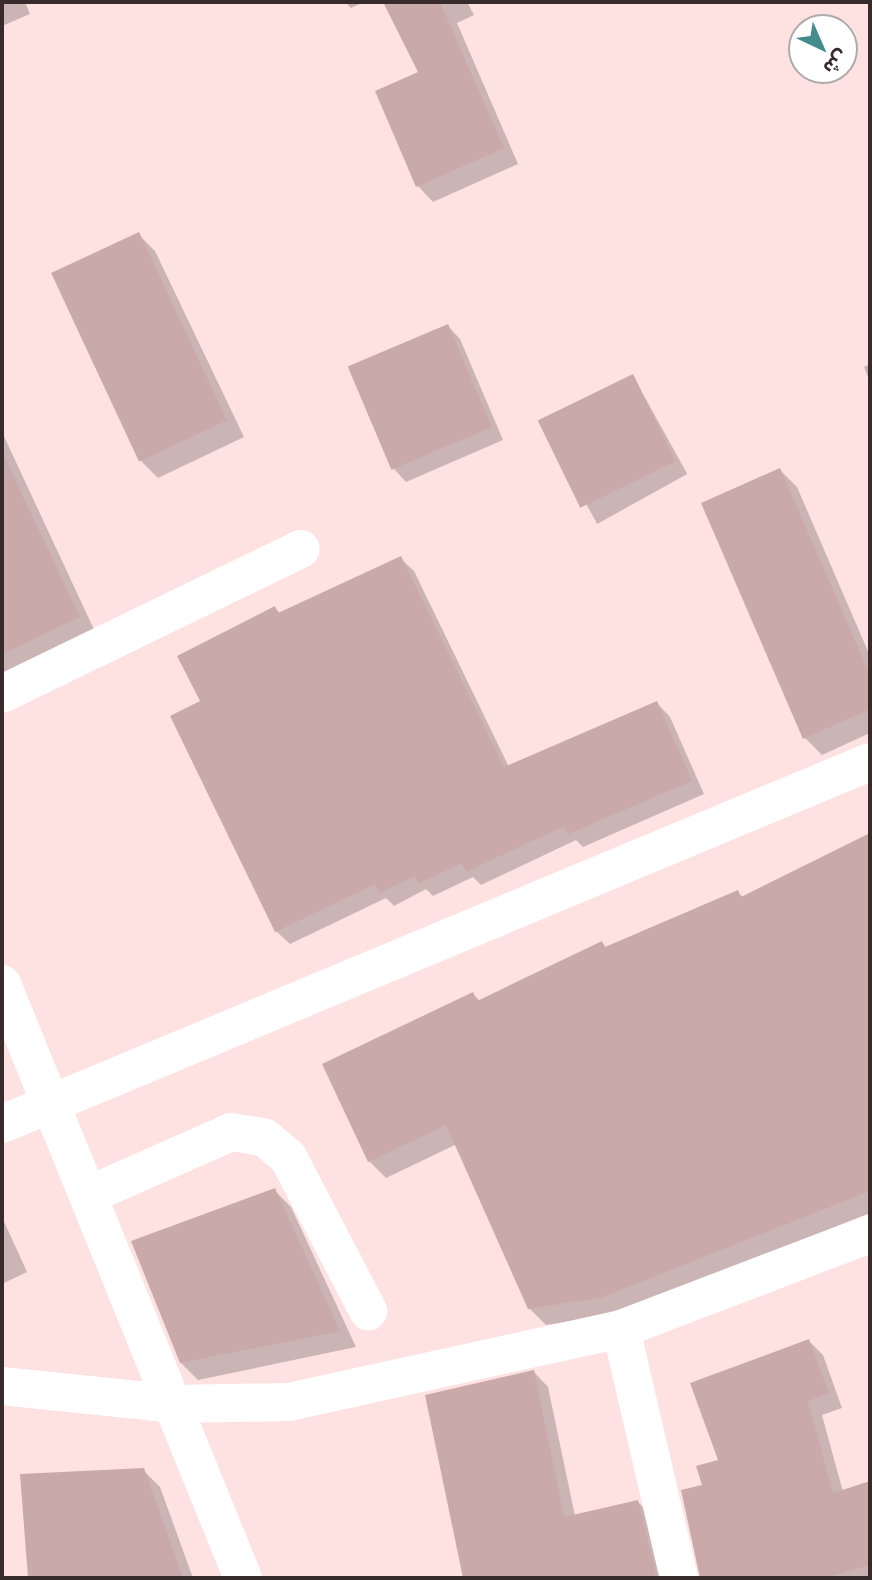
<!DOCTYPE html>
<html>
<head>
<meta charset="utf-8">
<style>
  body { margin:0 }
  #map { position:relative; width:872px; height:1580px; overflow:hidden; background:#fee2e2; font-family:"Public Sans","Noto Sans Arabic",sans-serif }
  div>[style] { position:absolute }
  .shadow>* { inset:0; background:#0003; transform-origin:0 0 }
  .building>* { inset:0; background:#caa9a9; transform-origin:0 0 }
  .minor>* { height:38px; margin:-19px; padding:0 19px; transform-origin:19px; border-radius:19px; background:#fff }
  span { translate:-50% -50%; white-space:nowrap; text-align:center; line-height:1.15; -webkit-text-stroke:7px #fff; paint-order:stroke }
  .frame { position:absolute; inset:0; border:4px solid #382b2b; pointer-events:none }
  .north { position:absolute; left:788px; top:14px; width:70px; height:70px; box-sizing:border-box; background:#fff; border:2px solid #afaaaa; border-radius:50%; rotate:136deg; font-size:19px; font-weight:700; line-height:28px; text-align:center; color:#382b2b }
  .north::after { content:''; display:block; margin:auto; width:24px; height:32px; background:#438b8d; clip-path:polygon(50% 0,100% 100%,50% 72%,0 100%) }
</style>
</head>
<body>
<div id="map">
  <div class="shadow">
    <div style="clip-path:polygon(2px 2px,25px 2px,30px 14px,2px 26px)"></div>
    <div style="clip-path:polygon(345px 2px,364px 2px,351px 8px)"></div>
    <div style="clip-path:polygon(385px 2px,467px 2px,474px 15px,457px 23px,518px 164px,433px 202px,418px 186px,378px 92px,420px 73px)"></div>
    <div style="clip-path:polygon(138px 234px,155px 251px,244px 437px,158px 478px,141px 461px)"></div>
    <div style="clip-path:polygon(448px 326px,460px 339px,503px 440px,406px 482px,394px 469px)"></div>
    <div style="clip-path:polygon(870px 364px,870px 382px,864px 367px)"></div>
    <div style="left:633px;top:376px;width:112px;height:103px;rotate:61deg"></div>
    <div style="clip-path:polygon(2px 432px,98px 638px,2px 683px)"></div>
    <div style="clip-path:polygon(780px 470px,797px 487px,870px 656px,870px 733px,822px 755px,805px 738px)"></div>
    <div style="clip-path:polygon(400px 558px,414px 571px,509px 767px,657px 703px,670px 717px,704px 794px,583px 847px,576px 840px,481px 885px,473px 877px,433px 896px,426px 889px,394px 906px,386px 898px,290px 944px,276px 931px,202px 702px,275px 608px,281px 614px)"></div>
    <div style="clip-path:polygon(870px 834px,870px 1213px,621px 1313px,546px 1325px,529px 1308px,457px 1144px,386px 1178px,369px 1161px,473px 994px,480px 1001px,602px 943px,606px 948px,737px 892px,743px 897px)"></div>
    <div style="clip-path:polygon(274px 1190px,291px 1207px,356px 1347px,198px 1380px,181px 1363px)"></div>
    <div style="clip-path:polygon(2px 1217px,27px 1272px,2px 1284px)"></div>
    <div style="clip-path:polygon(809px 1341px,823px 1355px,842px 1408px,822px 1415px,843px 1492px,870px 1483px,870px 1578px,701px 1578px,704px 1486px)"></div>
    <div style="clip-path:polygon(534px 1372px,548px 1387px,575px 1516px,638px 1502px,652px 1516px,667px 1578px,466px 1578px,427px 1396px)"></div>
    <div style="clip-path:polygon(143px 1470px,160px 1487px,193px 1578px,30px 1578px,21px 1475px)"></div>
  </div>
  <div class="building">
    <div style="clip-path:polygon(383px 2px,440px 2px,504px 148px,416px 187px,375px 91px,418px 72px)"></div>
    <div style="left:139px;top:232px;width:208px;height:97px;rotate:65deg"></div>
    <div style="left:448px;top:324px;width:112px;height:109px;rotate:67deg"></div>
    <div style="left:633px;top:374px;width:97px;height:106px;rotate:64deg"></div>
    <div style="clip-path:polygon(2px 452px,80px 617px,2px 654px)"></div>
    <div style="clip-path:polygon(780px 468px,870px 675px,870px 709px,803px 739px,701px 503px)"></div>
    <div style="clip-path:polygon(401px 556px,504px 767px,657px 701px,692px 781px,568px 834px,564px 826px,466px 872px,462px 863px,418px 884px,415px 876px,379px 893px,375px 884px,275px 932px,170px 716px,200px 701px,177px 656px,275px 606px,278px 613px)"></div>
    <div style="clip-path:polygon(870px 833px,870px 1191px,603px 1297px,528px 1309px,446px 1125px,368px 1162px,322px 1064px,473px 992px,477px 1001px,602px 941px,605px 947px,738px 890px,741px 897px)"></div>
    <div style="clip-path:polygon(275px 1188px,340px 1331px,180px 1363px,131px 1241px)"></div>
    <div style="clip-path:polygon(809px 1339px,829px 1393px,808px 1401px,833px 1493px,870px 1481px,870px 1565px,825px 1578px,700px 1578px,681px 1490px,702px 1485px,696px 1466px,718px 1460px,690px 1383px)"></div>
    <div style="clip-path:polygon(534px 1370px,564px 1517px,638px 1500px,657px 1578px,463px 1578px,425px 1395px)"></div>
    <div style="clip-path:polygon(144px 1468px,183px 1578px,28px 1578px,20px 1474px)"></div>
  </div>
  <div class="minor">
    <div style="left:2px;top:694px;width:332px;rotate:-25.9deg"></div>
    <div style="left:2px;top:984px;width:641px;rotate:67.92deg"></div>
    <div style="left:2px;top:1124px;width:940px;rotate:-22.64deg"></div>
    <div style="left:91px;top:1194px;width:153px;rotate:-23.9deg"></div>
    <div style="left:231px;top:1132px;width:33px;rotate:9deg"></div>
    <div style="left:264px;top:1137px;width:31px;rotate:40deg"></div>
    <div style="left:288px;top:1157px;width:174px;rotate:62.5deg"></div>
    <div style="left:621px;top:1329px;width:256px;rotate:76.9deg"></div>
    <div style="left:2px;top:1386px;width:175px;rotate:5.9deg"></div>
    <div style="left:176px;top:1404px;width:113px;rotate:-1deg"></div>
    <div style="left:289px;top:1402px;width:340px;rotate:-12.4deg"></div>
    <div style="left:621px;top:1329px;width:267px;rotate:-20.9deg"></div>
  </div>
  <div class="frame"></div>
  <div class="north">ش</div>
</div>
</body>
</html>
